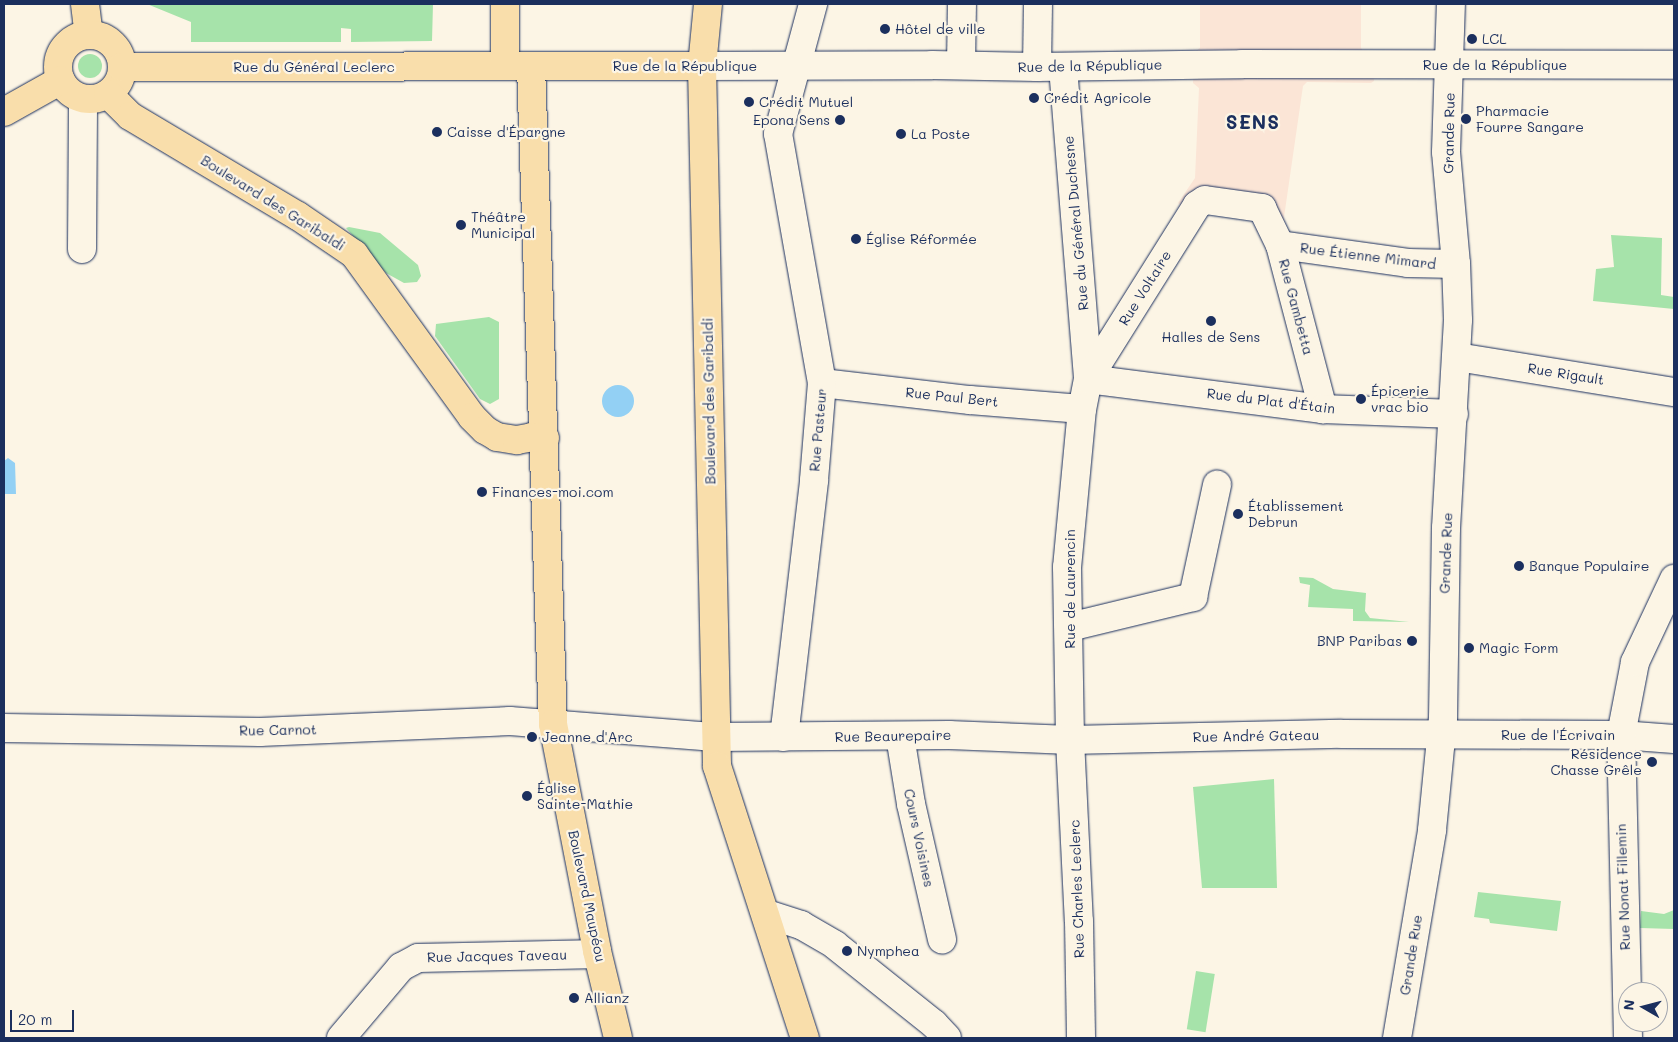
<!DOCTYPE html>
<html>
<head>
<meta charset="utf-8">
<style>
  body { margin:0 }
  #map { position:relative; width:1678px; height:1042px; overflow:hidden; background:#fcf5e5; font-family:Mali,sans-serif }
  div>[style] { position:absolute }
  .built>* { inset:0; background:#fbe5d6 }
  .green>* { inset:0; background:#a6e3aa; transform-origin:0 0 }
  .round { border-radius:50% }
  .water>* { inset:0; background:#93d0f4 }
  .roads { filter:drop-shadow(0 0 1px #1b2f5e) drop-shadow(0 0 1px #1b2f5e) }
  .minor>* { height:28px; margin:-14px; padding:0 14px; transform-origin:14px; border-radius:14px; background:#fcf5e5 }
  .major>* { height:28px; margin:-14px; padding:0 14px; transform-origin:14px; border-radius:14px; background:#f9deab }
  .major>.ring { margin:-14px; padding:0; box-sizing:content-box; background:none; border:28px solid #f9deab; border-radius:50% }
  .dots>* { width:14px; height:14px; translate:-50% -50%; box-sizing:border-box; border:2px solid #fcf5e5; border-radius:50% }
  span { translate:-50% -50%; white-space:nowrap; text-align:center; line-height:1.15; -webkit-text-stroke:4.5px #fcf5e5; paint-order:stroke }
  .poi-label { font-size:14px; color:#1b2f5e }
  .left { translate:0 -50%; text-align:left }
  .right { translate:-100% -50%; text-align:right }
  .street-label { font-size:14px; color:#1b2f5e }
  .district-label { font-size:19px; color:#1b2f5e; font-weight:700; letter-spacing:1px }
  .frame { position:absolute; inset:0; border:5px solid #1b2f5e; pointer-events:none }
  .north { position:absolute; left:1618px; top:982px; width:50px; height:50px; box-sizing:border-box; background:#fcf5e5; border:1px solid #a2a6af; border-radius:50%; rotate:278deg; font-size:14px; font-weight:700; line-height:20px; text-align:center; color:#1b2f5e }
  .north::after { content:''; display:block; margin:auto; width:18px; height:22px; background:#1b2f5e; clip-path:polygon(50% 0,100% 100%,50% 72%,0 100%) }
  .scale { position:absolute; left:10px; top:1010px; width:64px; height:22px; box-sizing:border-box; border:2px solid #1b2f5e; border-top:0; padding-left:6px; font-size:15px; line-height:18px; white-space:nowrap; color:#1b2f5e; -webkit-text-stroke:4px #fcf5e5; paint-order:stroke }
</style>
</head>
<body>
<div id="map">
  <div class="built">
    <div style="clip-path:polygon(1200px 4px,1361px 4px,1361px 48px,1372px 65px,1374px 81px,1371px 83px,1307px 82px,1303px 86px,1281px 238px,1256px 231px,1258px 221px,1182px 206px,1178px 203px,1195px 178px,1199px 88px,1193px 83px,1195px 52px,1200px 48px)"></div>
  </div>
  <div class="green">
    <div style="clip-path:polygon(147px 4px,433px 4px,432px 41px,351px 42px,351px 29px,341px 28px,341px 42px,191px 42px,191px 22px)"></div>
    <div class="round" style="left:78px;top:54px;width:24px;height:24px"></div>
    <div style="clip-path:polygon(349px 227px,380px 233px,418px 265px,421px 276px,417px 282px,404px 283px,386px 273px,346px 228px)"></div>
    <div style="clip-path:polygon(1611px 235px,1662px 238px,1661px 295px,1674px 297px,1674px 309px,1593px 301px,1596px 269px,1614px 267px)"></div>
    <div style="clip-path:polygon(489px 317px,499px 322px,499px 399px,490px 404px,480px 399px,435px 336px,436px 324px)"></div>
    <div style="clip-path:polygon(1299px 577px,1313px 578px,1333px 589px,1366px 593px,1365px 611px,1370px 618px,1409px 622px,1353px 621px,1353px 609px,1308px 607px,1310px 585px,1300px 583px)"></div>
    <div style="clip-path:polygon(1274px 779px,1277px 888px,1202px 888px,1193px 787px)"></div>
    <div style="clip-path:polygon(1478px 892px,1561px 901px,1557px 931px,1490px 923px,1489px 919px,1474px 917px)"></div>
    <div style="clip-path:polygon(1674px 910px,1674px 929px,1640px 928px,1641px 911px,1664px 914px)"></div>
    <div style="left:1196px;top:971px;width:19px;height:59px;rotate:9deg"></div>
  </div>
  <div class="water">
    <div class="round" style="left:602px;top:385px;width:32px;height:32px"></div>
    <div style="clip-path:polygon(8px 458px,15px 463px,16px 494px,4px 494px,4px 461px)"></div>
  </div>
  <div class="roads">
    <div class="minor">
      <div style="left:961px;top:65px;width:61px;rotate:-89.1deg"></div>
      <div style="left:702px;top:66px;width:230px;rotate:-0.2deg"></div>
      <div style="left:932px;top:65px;width:105px;rotate:1.1deg"></div>
      <div style="left:1037px;top:67px;width:205px;rotate:-0.8deg"></div>
      <div style="left:1242px;top:64px;width:432px;rotate:0.1deg"></div>
      <div style="left:1037px;top:67px;width:63px;rotate:-89.1deg"></div>
      <div style="left:1063px;top:67px;width:313px;rotate:85.4deg"></div>
      <div style="left:1088px;top:379px;width:31px;rotate:101deg"></div>
      <div style="left:1082px;top:409px;width:159px;rotate:95.4deg"></div>
      <div style="left:1067px;top:567px;width:173px;rotate:89deg"></div>
      <div style="left:1070px;top:740px;width:181px;rotate:87.2deg"></div>
      <div style="left:1079px;top:921px;width:117px;rotate:89deg"></div>
      <div style="left:1280px;top:245px;width:129px;rotate:8deg"></div>
      <div style="left:1408px;top:263px;width:48px;rotate:1.2deg"></div>
      <div style="left:82px;top:249px;width:150px;rotate:-89.6deg"></div>
      <div style="left:1457px;top:357px;width:220px;rotate:9.2deg"></div>
      <div style="left:1088px;top:379px;width:205px;rotate:-57.9deg"></div>
      <div style="left:1197px;top:205px;width:9px;rotate:-32deg"></div>
      <div style="left:1205px;top:200px;width:58px;rotate:8deg"></div>
      <div style="left:1262px;top:208px;width:41px;rotate:64.1deg"></div>
      <div style="left:1280px;top:245px;width:170px;rotate:75.3deg"></div>
      <div style="left:1088px;top:379px;width:237px;rotate:7.3deg"></div>
      <div style="left:1323px;top:409px;width:131px;rotate:2.2deg"></div>
      <div style="left:822px;top:383px;width:149px;rotate:6.6deg"></div>
      <div style="left:970px;top:400px;width:112px;rotate:4.6deg"></div>
      <div style="left:1069px;top:627px;width:128px;rotate:-13.6deg"></div>
      <div style="left:1193px;top:597px;width:115px;rotate:-77.9deg"></div>
      <div style="left:4px;top:728px;width:256px;rotate:0.9deg"></div>
      <div style="left:260px;top:732px;width:250px;rotate:-2.5deg"></div>
      <div style="left:510px;top:721px;width:206px;rotate:4.5deg"></div>
      <div style="left:715px;top:737px;width:234px;rotate:-0.5deg"></div>
      <div style="left:949px;top:735px;width:121px;rotate:2.4deg"></div>
      <div style="left:1070px;top:740px;width:271px;rotate:-1.3deg"></div>
      <div style="left:1341px;top:734px;width:280px;rotate:0.2deg"></div>
      <div style="left:1621px;top:735px;width:53px;rotate:4.3deg"></div>
      <div style="left:900px;top:736px;width:69px;rotate:80.8deg"></div>
      <div style="left:911px;top:804px;width:139px;rotate:77.1deg"></div>
      <div style="left:784px;top:737px;width:259px;rotate:-83.3deg"></div>
      <div style="left:814px;top:480px;width:97px;rotate:-85.3deg"></div>
      <div style="left:822px;top:383px;width:253px;rotate:-100deg"></div>
      <div style="left:778px;top:134px;width:135px;rotate:-74.9deg"></div>
      <div style="left:767px;top:914px;width:36px;rotate:18deg"></div>
      <div style="left:801px;top:925px;width:39px;rotate:30deg"></div>
      <div style="left:835px;top:945px;width:127px;rotate:38.6deg"></div>
      <div style="left:934px;top:1024px;width:19px;rotate:47deg"></div>
      <div style="left:341px;top:1038px;width:93px;rotate:-49.8deg"></div>
      <div style="left:401px;top:967px;width:19px;rotate:-28deg"></div>
      <div style="left:418px;top:958px;width:170px;rotate:-1.3deg"></div>
      <div style="left:588px;top:954px;width:9px;rotate:-18deg"></div>
      <div style="left:1397px;top:1038px;width:211px;rotate:-80.4deg"></div>
      <div style="left:1432px;top:830px;width:113px;rotate:-84.4deg"></div>
      <div style="left:1443px;top:718px;width:190px;rotate:-89.1deg"></div>
      <div style="left:1446px;top:528px;width:208px;rotate:-86.7deg"></div>
      <div style="left:1458px;top:320px;width:56px;rotate:-92deg"></div>
      <div style="left:1456px;top:264px;width:112px;rotate:-95.1deg"></div>
      <div style="left:1446px;top:152px;width:148px;rotate:-88.1deg"></div>
      <div style="left:1628px;top:1038px;width:303px;rotate:-91.3deg"></div>
      <div style="left:1621px;top:735px;width:74px;rotate:-79.1deg"></div>
      <div style="left:1635px;top:662px;width:92px;rotate:-64.8deg"></div>
    </div>
    <div class="major">
      <div style="left:85px;top:4px;width:31px;rotate:83deg"></div>
      <div style="left:505px;top:4px;width:62px;rotate:90deg"></div>
      <div style="left:708px;top:4px;width:62px;rotate:95.5deg"></div>
      <div style="left:702px;top:66px;width:700px;rotate:88.77deg"></div>
      <div style="left:717px;top:766px;width:286px;rotate:72.1deg"></div>
      <div class="ring" style="left:58px;top:35px;width:36px;height:36px"></div>
      <div style="left:531px;top:66px;width:658px;rotate:88.09deg"></div>
      <div style="left:553px;top:724px;width:231px;rotate:79deg"></div>
      <div style="left:597px;top:951px;width:89px;rotate:76.4deg"></div>
      <div style="left:122px;top:67px;width:580px;rotate:-0.1deg"></div>
      <div style="left:108px;top:94px;width:31px;rotate:45deg"></div>
      <div style="left:130px;top:116px;width:196px;rotate:30.8deg"></div>
      <div style="left:298px;top:216px;width:68px;rotate:34.2deg"></div>
      <div style="left:354px;top:254px;width:201px;rotate:54.1deg"></div>
      <div style="left:472px;top:417px;width:18px;rotate:45deg"></div>
      <div style="left:485px;top:430px;width:14px;rotate:30deg"></div>
      <div style="left:497px;top:437px;width:20px;rotate:9deg"></div>
      <div style="left:517px;top:440px;width:15px;rotate:-11deg"></div>
      <div style="left:532px;top:437px;width:13px;rotate:4deg"></div>
      <div style="left:4px;top:112px;width:65px;rotate:-29.3deg"></div>
    </div>
  </div>
  <div class="dots">
    <div style="left:885px;top:29px;background:#1b2f5e"></div>
    <div style="left:1472px;top:39px;background:#1b2f5e"></div>
    <div style="left:1034px;top:98px;background:#1b2f5e"></div>
    <div style="left:749px;top:102px;background:#1b2f5e"></div>
    <div style="left:1466px;top:119px;background:#1b2f5e"></div>
    <div style="left:840px;top:120px;background:#1b2f5e"></div>
    <div style="left:437px;top:132px;background:#1b2f5e"></div>
    <div style="left:901px;top:134px;background:#1b2f5e"></div>
    <div style="left:461px;top:225px;background:#1b2f5e"></div>
    <div style="left:856px;top:239px;background:#1b2f5e"></div>
    <div style="left:1211px;top:321px;background:#1b2f5e"></div>
    <div style="left:1361px;top:399px;background:#1b2f5e"></div>
    <div style="left:482px;top:492px;background:#1b2f5e"></div>
    <div style="left:1238px;top:514px;background:#1b2f5e"></div>
    <div style="left:1519px;top:566px;background:#1b2f5e"></div>
    <div style="left:1412px;top:641px;background:#1b2f5e"></div>
    <div style="left:1469px;top:648px;background:#1b2f5e"></div>
    <div style="left:532px;top:737px;background:#1b2f5e"></div>
    <div style="left:1652px;top:762px;background:#1b2f5e"></div>
    <div style="left:527px;top:796px;background:#1b2f5e"></div>
    <div style="left:847px;top:951px;background:#1b2f5e"></div>
    <div style="left:574px;top:998px;background:#1b2f5e"></div>
  </div>
  <div class="poi-label">
    <span class="left" style="left:895px;top:29px">Hôtel de ville</span>
    <span class="left" style="left:1482px;top:39px">LCL</span>
    <span class="left" style="left:1044px;top:98px">Crédit Agricole</span>
    <span class="left" style="left:759px;top:102px">Crédit Mutuel</span>
    <span class="left" style="left:1476px;top:119px">Pharmacie<br>Fourre Sangare</span>
    <span class="right" style="left:830px;top:120px">Epona Sens</span>
    <span class="left" style="left:447px;top:132px">Caisse d'Épargne</span>
    <span class="left" style="left:911px;top:134px">La Poste</span>
    <span class="left" style="left:471px;top:225px">Théâtre<br>Municipal</span>
    <span class="left" style="left:866px;top:239px">Église Réformée</span>
    <span style="left:1211px;top:337px">Halles de Sens</span>
    <span class="left" style="left:1371px;top:399px">Épicerie<br>vrac bio</span>
    <span class="left" style="left:492px;top:492px">Finances-moi.com</span>
    <span class="left" style="left:1248px;top:514px">Établissement<br>Debrun</span>
    <span class="left" style="left:1529px;top:566px">Banque Populaire</span>
    <span class="right" style="left:1402px;top:641px">BNP Paribas</span>
    <span class="left" style="left:1479px;top:648px">Magic Form</span>
    <span class="left" style="left:542px;top:737px">Jeanne d'Arc</span>
    <span class="right" style="left:1642px;top:762px">Résidence<br>Chasse Grêle</span>
    <span class="left" style="left:537px;top:796px">Église<br>Sainte-Mathie</span>
    <span class="left" style="left:857px;top:951px">Nymphea</span>
    <span class="left" style="left:584px;top:998px">Allianz</span>
  </div>
  <div class="street-label">
    <span style="left:1495px;top:65px">Rue de la République</span>
    <span style="left:685px;top:66px">Rue de la République</span>
    <span style="left:1090px;top:66px;rotate:-1deg">Rue de la République</span>
    <span style="left:314px;top:67px">Rue du Général Leclerc</span>
    <span style="left:1449px;top:133px;rotate:-89deg">Grande Rue</span>
    <span style="left:273px;top:203px;rotate:32deg">Boulevard des Garibaldi</span>
    <span style="left:1076px;top:223px;rotate:-95deg">Rue du Général Duchesne</span>
    <span style="left:1368px;top:256px;rotate:7deg">Rue Étienne Mimard</span>
    <span style="left:1145px;top:288px;rotate:-58deg">Rue Voltaire</span>
    <span style="left:1296px;top:307px;rotate:75deg">Rue Gambetta</span>
    <span style="left:1566px;top:374px;rotate:9deg">Rue Rigault</span>
    <span style="left:952px;top:397px;rotate:6deg">Rue Paul Bert</span>
    <span style="left:709px;top:401px;rotate:-91deg">Boulevard des Garibaldi</span>
    <span style="left:1271px;top:401px;rotate:7deg">Rue du Plat d'Étain</span>
    <span style="left:818px;top:430px;rotate:-85deg">Rue Pasteur</span>
    <span style="left:1446px;top:553px;rotate:-88deg">Grande Rue</span>
    <span style="left:1070px;top:589px;rotate:-90deg">Rue de Laurencin</span>
    <span style="left:278px;top:730px;rotate:-1deg">Rue Carnot</span>
    <span style="left:1558px;top:735px">Rue de l'Écrivain</span>
    <span style="left:893px;top:736px;rotate:-1deg">Rue Beaurepaire</span>
    <span style="left:1256px;top:736px;rotate:-1deg">Rue André Gateau</span>
    <span style="left:919px;top:838px;rotate:78deg">Cours Voisines</span>
    <span style="left:1623px;top:887px;rotate:-92deg">Rue Nonat Fillemin</span>
    <span style="left:1077px;top:889px;rotate:-92deg">Rue Charles Leclerc</span>
    <span style="left:587px;top:896px;rotate:78deg">Boulevard Maupéou</span>
    <span style="left:1411px;top:955px;rotate:-81deg">Grande Rue</span>
    <span style="left:497px;top:956px;rotate:-1deg">Rue Jacques Taveau</span>
  </div>
  <div class="district-label">
    <span style="left:1253px;top:122px">SENS</span>
  </div>
  <div class="frame"></div>
  <div class="north">N</div>
  <div class="scale">20 m</div>
</div>
</body>
</html>
